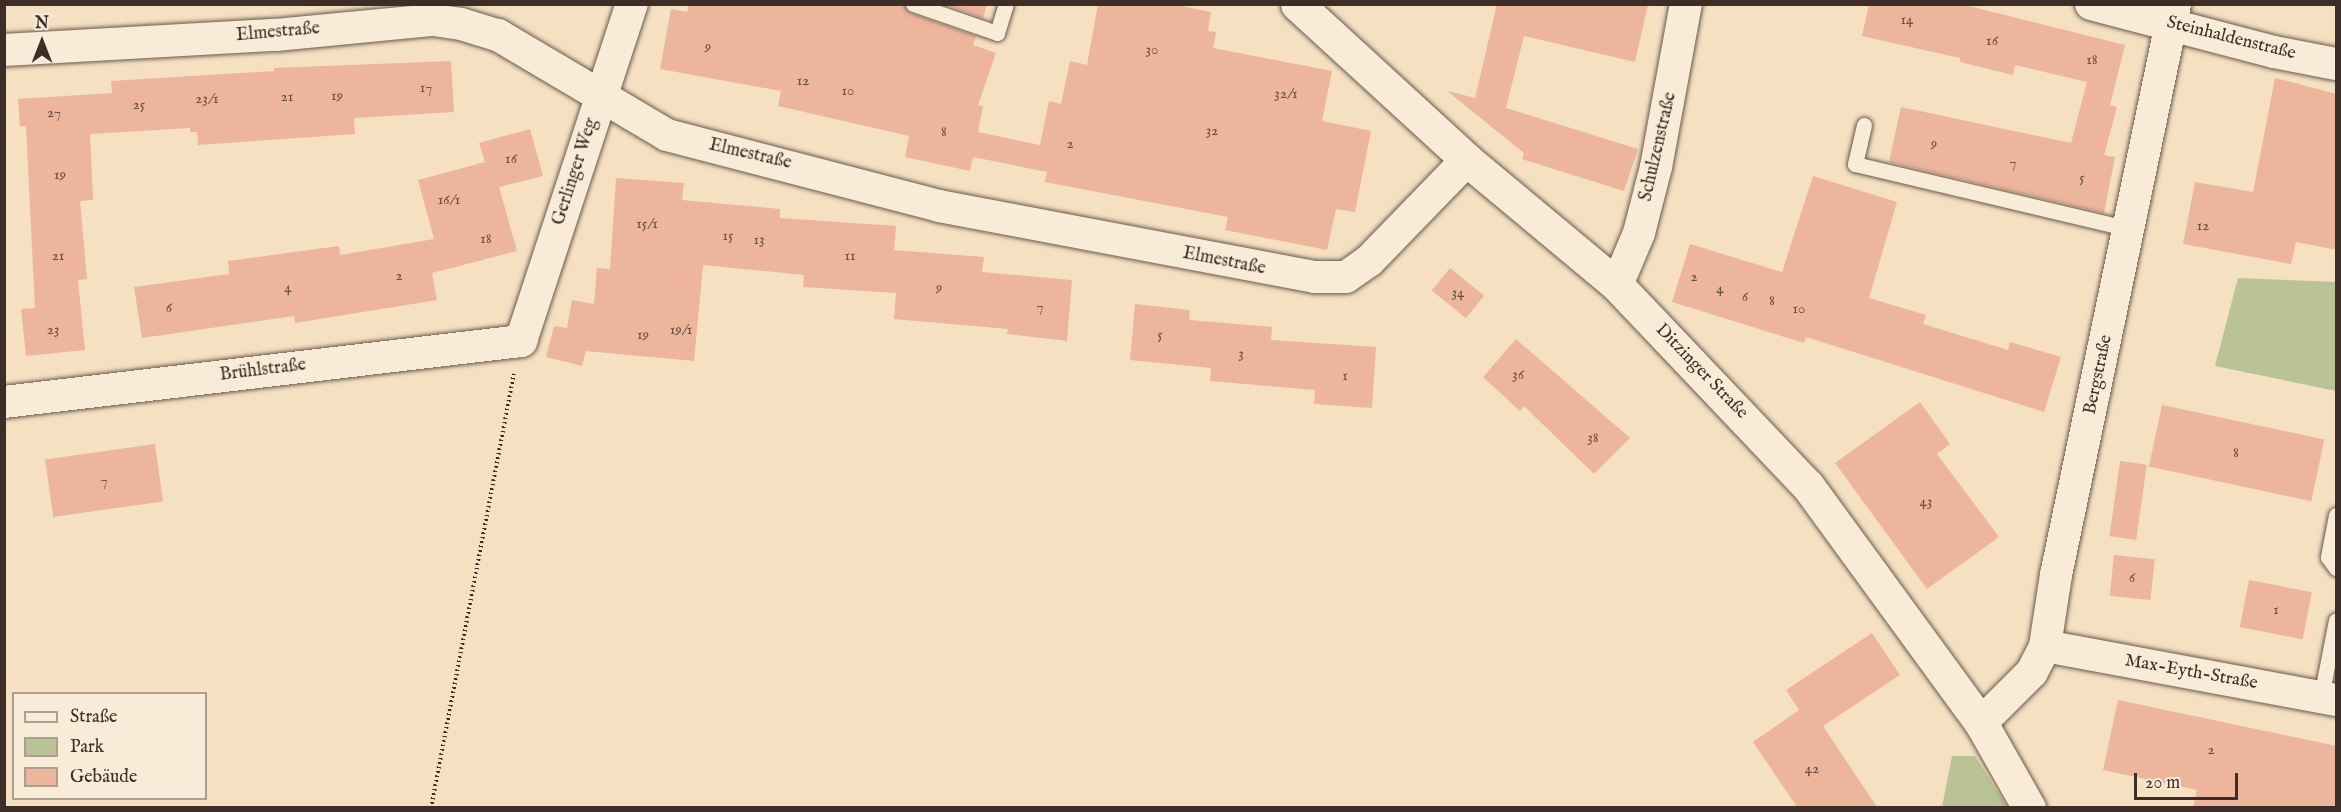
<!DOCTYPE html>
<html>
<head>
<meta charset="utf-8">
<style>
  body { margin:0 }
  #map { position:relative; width:2341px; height:812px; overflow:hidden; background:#f5e0c2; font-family:"IM FELL English",serif }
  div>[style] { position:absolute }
  .green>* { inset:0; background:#bac395 }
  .building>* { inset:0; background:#edb59c; transform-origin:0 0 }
  .path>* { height:4px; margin-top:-2px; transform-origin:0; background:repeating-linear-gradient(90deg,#3c2e26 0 1.5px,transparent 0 4.5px) }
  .roads { filter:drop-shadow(0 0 2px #6a5a4d) drop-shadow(0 0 2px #6a5a4d) }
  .service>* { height:15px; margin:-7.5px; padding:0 7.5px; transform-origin:7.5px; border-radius:7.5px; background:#f8ebd7 }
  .minor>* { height:32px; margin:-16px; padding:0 16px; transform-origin:16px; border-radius:16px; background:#f8ebd7 }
  .tertiary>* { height:33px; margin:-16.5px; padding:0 16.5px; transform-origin:16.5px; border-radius:16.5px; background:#f8ebd7 }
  span { translate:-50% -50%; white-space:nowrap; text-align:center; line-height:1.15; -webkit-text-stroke:4.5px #f8ebd7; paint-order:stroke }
  .number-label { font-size:15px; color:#685044 }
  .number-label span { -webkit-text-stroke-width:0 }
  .street-label { font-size:18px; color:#3c2e26 }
  .frame { position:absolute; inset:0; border:6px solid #3c2e26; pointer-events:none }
  .legend { position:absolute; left:12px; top:692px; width:195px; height:108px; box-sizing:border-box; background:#f8ebd7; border:2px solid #ad9f90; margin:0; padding:8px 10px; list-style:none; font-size:18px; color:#3c2e26 }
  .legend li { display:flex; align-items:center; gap:12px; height:30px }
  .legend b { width:30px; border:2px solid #ad9f90 }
  .north { position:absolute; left:12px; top:12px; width:60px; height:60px; -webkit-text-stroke:4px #f8ebd7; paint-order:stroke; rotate:0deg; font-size:16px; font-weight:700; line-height:24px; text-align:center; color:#3c2e26 }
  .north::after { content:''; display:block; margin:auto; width:21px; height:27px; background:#3c2e26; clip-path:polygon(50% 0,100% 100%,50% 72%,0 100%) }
  .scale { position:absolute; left:2134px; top:773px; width:104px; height:27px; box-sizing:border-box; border:3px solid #3c2e26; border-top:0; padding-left:8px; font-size:18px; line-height:21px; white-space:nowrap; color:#3c2e26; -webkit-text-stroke:4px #f8ebd7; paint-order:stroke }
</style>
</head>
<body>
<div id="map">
  <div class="green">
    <div style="clip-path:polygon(2238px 278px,2336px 282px,2336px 391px,2215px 366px)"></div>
    <div style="clip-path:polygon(1952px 756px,1975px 756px,2007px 807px,1942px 807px)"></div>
  </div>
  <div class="building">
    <div style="clip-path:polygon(689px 4px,903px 4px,910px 13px,976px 36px,973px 45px,996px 53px,978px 105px,983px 106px,978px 132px,1040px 145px,1049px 101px,1061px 104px,1070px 61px,1087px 65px,1098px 4px,1172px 4px,1211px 12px,1208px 31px,1216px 32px,1213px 48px,1332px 71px,1322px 121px,1371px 131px,1355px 212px,1336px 209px,1327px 250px,1225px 230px,1228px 217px,1045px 182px,1047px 172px,973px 157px,970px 171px,905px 157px,909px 136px,778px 106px,781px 91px,660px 69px,671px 9px,687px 12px)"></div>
    <div style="clip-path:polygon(944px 4px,987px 4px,983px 18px)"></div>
    <div style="clip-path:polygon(1497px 4px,1648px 4px,1635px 62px,1524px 36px,1506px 108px,1638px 149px,1624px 191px,1522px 159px,1524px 153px,1447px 91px,1475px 98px)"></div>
    <div style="clip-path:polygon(1869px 4px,1961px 4px,2125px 45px,2110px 105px,2117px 107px,2104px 155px,2115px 157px,2104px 213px,1889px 162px,1901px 107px,2071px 143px,2087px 82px,2015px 65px,2013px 75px,1960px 62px,1960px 58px,1862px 36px)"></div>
    <div style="clip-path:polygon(451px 61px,454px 112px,354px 118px,355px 134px,198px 145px,197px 132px,190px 132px,190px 128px,90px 134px,93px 200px,80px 201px,87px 279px,78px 280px,85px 350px,26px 356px,21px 309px,35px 308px,26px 126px,20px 126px,18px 99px,112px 93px,111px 81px,274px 71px,274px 68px)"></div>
    <div style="clip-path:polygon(2275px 78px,2337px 94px,2337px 250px,2296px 242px,2291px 264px,2183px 244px,2195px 182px,2253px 192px)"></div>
    <div style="clip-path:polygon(530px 129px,543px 176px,499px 187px,517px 251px,432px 273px,437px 300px,295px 323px,294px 316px,142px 338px,134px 287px,229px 274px,228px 261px,339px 246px,340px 255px,434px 239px,418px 180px,485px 162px,479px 143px)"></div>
    <div style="clip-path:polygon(1813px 176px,1897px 202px,1869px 298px,1926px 315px,1923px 324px,2008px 350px,2010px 342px,2061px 357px,2044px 412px,1806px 337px,1804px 343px,1672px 302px,1690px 244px,1782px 272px)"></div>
    <div style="clip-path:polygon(616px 178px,684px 183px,682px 200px,780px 209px,780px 218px,896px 226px,894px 250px,984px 257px,982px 272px,1072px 280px,1067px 341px,1007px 334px,1008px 329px,894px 319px,896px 293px,803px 287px,804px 275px,703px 265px,694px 361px,586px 351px,582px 366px,546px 357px,554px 326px,567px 328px,572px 300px,594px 304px,597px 268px,610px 269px)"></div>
    <div style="left:1450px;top:268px;width:44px;height:29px;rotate:39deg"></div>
    <div style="clip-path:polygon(1135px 304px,1190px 310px,1189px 320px,1272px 327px,1271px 340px,1376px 347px,1372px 408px,1314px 404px,1315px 390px,1210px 381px,1211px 368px,1130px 360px)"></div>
    <div style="clip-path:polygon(1516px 339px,1630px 438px,1594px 474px,1524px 406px,1520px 411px,1483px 377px)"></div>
    <div style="clip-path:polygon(1920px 402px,1950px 444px,1937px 454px,1999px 537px,1927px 589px,1835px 463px)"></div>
    <div style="left:2162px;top:405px;width:166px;height:63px;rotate:12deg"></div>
    <div style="left:155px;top:444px;width:58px;height:111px;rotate:82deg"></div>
    <div style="left:2120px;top:461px;width:27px;height:76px;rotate:8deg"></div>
    <div style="left:2114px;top:555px;width:41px;height:41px;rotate:6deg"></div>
    <div style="left:2249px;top:580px;width:64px;height:48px;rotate:11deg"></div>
    <div style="clip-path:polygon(1872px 633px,1900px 675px,1823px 726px,1877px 807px,1797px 807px,1753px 742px,1799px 710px,1786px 690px)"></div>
    <div style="clip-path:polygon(2118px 700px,2337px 746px,2337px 807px,2193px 807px,2197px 790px,2103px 770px)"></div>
  </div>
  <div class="path">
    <div style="left:431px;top:808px;width:442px;rotate:-79.2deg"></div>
  </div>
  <div class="roads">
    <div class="service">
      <div style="left:913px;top:4px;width:89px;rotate:19deg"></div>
      <div style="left:997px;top:33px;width:30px;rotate:-73deg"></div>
      <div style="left:1864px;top:125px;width:40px;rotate:103deg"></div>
      <div style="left:1855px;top:164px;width:282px;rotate:13.3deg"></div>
      <div style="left:2336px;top:515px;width:43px;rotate:100.8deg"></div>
      <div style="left:2328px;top:557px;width:14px;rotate:54deg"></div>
      <div style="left:2321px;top:697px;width:78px;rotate:-79deg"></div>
    </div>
    <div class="minor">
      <div style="left:2091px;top:4px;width:189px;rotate:14.7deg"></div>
      <div style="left:2274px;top:52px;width:63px;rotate:11deg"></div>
      <div style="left:4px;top:50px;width:272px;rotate:-3.2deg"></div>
      <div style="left:276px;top:35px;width:158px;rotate:-5.5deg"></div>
      <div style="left:433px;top:20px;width:28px;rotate:8deg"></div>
      <div style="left:461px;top:24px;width:39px;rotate:17deg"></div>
      <div style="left:498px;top:35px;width:196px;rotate:30.6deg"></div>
      <div style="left:667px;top:135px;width:281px;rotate:14.6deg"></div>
      <div style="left:939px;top:206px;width:383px;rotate:10.7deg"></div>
      <div style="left:1315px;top:277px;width:31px"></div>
      <div style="left:1346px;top:277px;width:28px;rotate:-35deg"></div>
      <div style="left:1369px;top:261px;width:141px;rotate:-45.9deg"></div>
      <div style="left:1617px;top:285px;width:56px;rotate:-67.1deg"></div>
      <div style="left:1639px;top:233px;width:68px;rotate:-75.6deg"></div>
      <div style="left:1656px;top:167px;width:166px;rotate:-79.6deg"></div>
      <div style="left:4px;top:402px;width:521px;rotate:-6.73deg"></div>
      <div style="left:521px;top:341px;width:355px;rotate:-71.8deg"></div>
      <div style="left:2045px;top:646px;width:296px;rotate:10.5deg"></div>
      <div style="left:1981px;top:723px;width:72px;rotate:-45deg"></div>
      <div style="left:2032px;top:672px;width:29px;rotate:-63deg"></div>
      <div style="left:2045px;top:646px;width:72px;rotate:-81.2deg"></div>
      <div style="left:2056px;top:575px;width:583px;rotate:-78.23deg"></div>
    </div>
    <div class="tertiary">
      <div style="left:1297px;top:4px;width:231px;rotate:42.5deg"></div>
      <div style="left:1467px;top:160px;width:195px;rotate:39.8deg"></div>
      <div style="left:1617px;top:285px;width:277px;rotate:46.5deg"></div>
      <div style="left:1808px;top:486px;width:293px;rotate:53.9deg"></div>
      <div style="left:1981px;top:723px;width:98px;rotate:60.5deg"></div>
    </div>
  </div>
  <div class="number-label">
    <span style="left:1907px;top:20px">14</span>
    <span style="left:1992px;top:41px">16</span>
    <span style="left:708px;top:47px">9</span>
    <span style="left:1152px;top:50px">30</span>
    <span style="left:2092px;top:60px">18</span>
    <span style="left:803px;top:81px">12</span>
    <span style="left:426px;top:88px">17</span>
    <span style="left:848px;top:91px">10</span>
    <span style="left:1286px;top:94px">32/1</span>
    <span style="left:337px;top:96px">19</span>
    <span style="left:287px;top:97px">21</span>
    <span style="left:207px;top:99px">23/1</span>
    <span style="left:139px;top:105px">25</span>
    <span style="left:54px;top:113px">27</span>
    <span style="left:1212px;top:131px">32</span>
    <span style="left:944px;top:132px">8</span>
    <span style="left:1070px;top:144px">2</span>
    <span style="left:1934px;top:144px">9</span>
    <span style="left:511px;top:159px">16</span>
    <span style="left:2013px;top:163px">7</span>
    <span style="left:60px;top:175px">19</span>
    <span style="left:2082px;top:178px">5</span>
    <span style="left:449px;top:200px">16/1</span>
    <span style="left:647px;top:224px">15/1</span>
    <span style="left:2203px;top:226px">12</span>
    <span style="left:728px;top:236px">15</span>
    <span style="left:486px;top:239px">18</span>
    <span style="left:759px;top:240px">13</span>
    <span style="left:58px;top:256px">21</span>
    <span style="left:850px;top:256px">11</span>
    <span style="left:399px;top:276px">2</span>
    <span style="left:1694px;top:277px">2</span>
    <span style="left:288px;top:288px">4</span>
    <span style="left:939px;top:288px">9</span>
    <span style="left:1720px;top:289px">4</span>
    <span style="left:1458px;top:293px">34</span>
    <span style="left:1745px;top:297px">6</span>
    <span style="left:1772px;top:301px">8</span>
    <span style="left:1040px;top:307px">7</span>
    <span style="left:169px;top:308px">6</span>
    <span style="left:1799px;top:309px">10</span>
    <span style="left:53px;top:330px">23</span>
    <span style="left:681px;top:330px">19/1</span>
    <span style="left:643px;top:335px">19</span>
    <span style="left:1160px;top:335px">5</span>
    <span style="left:1241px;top:354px">3</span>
    <span style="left:1518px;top:375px">36</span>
    <span style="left:1345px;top:376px">1</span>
    <span style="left:1593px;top:438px">38</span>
    <span style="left:2236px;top:453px">8</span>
    <span style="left:104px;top:481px">7</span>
    <span style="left:1926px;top:502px">43</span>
    <span style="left:2132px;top:578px">6</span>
    <span style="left:2276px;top:610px">1</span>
    <span style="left:2211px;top:750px">2</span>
    <span style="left:1812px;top:769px">42</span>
  </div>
  <div class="street-label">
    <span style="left:278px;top:33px;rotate:-5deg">Elmestraße</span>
    <span style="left:2231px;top:39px;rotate:14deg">Steinhaldenstraße</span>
    <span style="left:1659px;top:147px;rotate:-77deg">Schulzenstraße</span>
    <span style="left:750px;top:155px;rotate:13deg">Elmestraße</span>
    <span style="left:576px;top:172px;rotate:-72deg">Gerlinger Weg</span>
    <span style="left:1224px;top:262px;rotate:11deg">Elmestraße</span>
    <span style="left:263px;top:371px;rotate:-7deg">Brühlstraße</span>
    <span style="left:1701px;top:372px;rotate:46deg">Ditzinger Straße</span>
    <span style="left:2099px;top:375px;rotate:-78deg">Bergstraße</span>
    <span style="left:2191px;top:673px;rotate:10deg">Max-Eyth-Straße</span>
  </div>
  <div class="frame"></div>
  <ul class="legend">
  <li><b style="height:8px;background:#f8ebd7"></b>Straße</li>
  <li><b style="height:16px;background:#bac395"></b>Park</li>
  <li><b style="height:16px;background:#edb59c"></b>Gebäude</li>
  </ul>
  <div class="north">N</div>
  <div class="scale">20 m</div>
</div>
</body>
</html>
